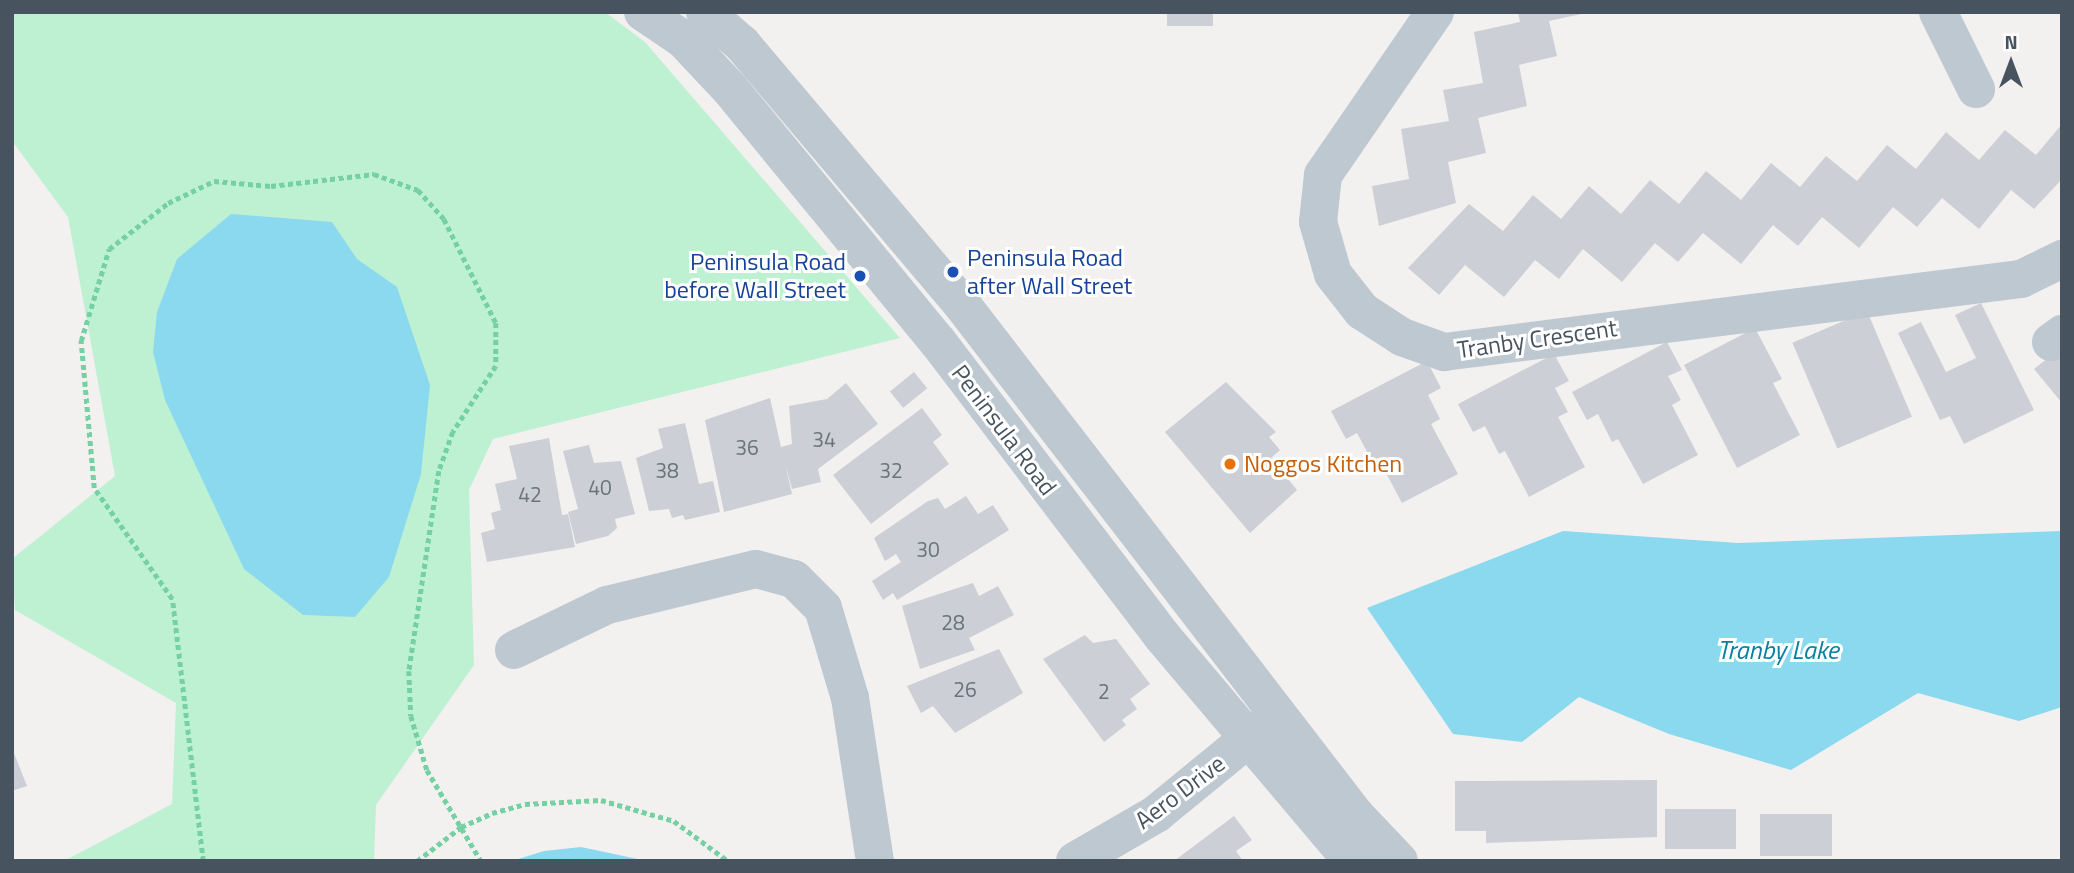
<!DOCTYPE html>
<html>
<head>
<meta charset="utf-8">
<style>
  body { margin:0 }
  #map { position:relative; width:2074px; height:873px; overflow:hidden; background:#f3f0f0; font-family:"Titillium Web",sans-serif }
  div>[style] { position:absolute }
  .green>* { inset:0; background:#bef1d2 }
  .water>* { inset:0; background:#8ad9ef }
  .building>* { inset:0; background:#cccfd5; transform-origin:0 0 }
  .path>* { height:4.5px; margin-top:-2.25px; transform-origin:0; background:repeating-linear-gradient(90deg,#75d0a4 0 5px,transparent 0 8.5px) }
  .minor>* { height:38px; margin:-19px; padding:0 19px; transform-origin:19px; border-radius:19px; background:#bec8d0 }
  .dots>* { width:19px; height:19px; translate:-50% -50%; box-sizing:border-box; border:4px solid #fff; border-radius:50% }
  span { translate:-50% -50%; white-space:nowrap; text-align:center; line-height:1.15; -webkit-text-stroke:6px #fff; paint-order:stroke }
  .number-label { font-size:21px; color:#68737c }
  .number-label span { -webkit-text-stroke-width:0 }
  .transit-label { font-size:24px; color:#164399 }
  .left { translate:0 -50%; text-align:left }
  .right { translate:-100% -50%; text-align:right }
  .street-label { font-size:24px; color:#47545f }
  .food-label { font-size:24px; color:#c56008 }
  .water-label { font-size:26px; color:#0981a1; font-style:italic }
  .frame { position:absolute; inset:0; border:14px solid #47545f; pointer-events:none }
  .north { position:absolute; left:1976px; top:28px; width:70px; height:70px; -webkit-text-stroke:5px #fff; paint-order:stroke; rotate:0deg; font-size:19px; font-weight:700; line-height:28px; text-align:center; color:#47545f }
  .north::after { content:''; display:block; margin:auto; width:24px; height:32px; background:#47545f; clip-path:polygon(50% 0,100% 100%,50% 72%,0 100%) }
</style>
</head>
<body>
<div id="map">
  <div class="green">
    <div style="clip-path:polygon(12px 12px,605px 12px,645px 42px,900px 338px,493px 439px,469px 490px,474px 665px,376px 805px,374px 861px,64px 861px,172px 804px,176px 703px,15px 610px,12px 559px,115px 476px,68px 217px,12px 141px)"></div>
  </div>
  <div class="water">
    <div style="clip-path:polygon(231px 214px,332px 222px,357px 259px,397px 287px,430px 385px,421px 474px,389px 577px,355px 617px,303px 615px,244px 569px,165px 400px,153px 352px,157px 312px,177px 259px)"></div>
    <div style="clip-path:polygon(1563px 531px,1738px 543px,2062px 531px,2062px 707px,2019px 721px,1918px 693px,1791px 770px,1669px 734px,1579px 697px,1522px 742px,1453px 734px,1367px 608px)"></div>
    <div style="clip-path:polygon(581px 847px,647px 861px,512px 861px,544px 851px)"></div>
  </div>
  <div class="building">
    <div style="left:1167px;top:12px;width:46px;height:14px"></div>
    <div style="clip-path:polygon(1518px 12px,1586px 13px,1549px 21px,1557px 56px,1519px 65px,1527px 106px,1478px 118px,1486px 153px,1448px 162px,1456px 203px,1379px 226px,1372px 186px,1409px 179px,1401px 129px,1449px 121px,1443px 90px,1483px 83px,1474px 32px,1520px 22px)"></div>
    <div style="clip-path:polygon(2062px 124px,2062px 179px,2034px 209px,2011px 190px,1979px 229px,1942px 198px,1917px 227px,1893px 207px,1859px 248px,1822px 217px,1798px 246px,1773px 225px,1741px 264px,1703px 233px,1678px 262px,1655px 243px,1622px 282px,1583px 249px,1559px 279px,1535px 260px,1504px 297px,1465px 265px,1439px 295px,1408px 268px,1469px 204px,1503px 231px,1533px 195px,1561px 219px,1589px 186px,1621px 214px,1650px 180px,1679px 204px,1706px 171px,1741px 200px,1771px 163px,1800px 187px,1826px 156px,1857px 181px,1887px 145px,1916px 169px,1946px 132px,1979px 160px,2005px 130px,2036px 155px)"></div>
    <div style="clip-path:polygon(1981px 303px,2034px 410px,1964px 444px,1950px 416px,1940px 420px,1898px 333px,1921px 322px,1946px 372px,1976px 358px,1955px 315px)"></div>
    <div style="left:1867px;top:311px;width:115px;height:81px;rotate:67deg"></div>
    <div style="clip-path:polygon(1755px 328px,1782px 379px,1773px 383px,1800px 435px,1737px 468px,1684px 365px)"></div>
    <div style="clip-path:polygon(1667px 342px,1682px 370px,1668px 376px,1681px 400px,1672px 405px,1698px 455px,1643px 484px,1618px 439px,1612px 442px,1598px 414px,1587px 420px,1572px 392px)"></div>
    <div style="clip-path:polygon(2062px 347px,2062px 403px,2034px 369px)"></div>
    <div style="clip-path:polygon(1554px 354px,1569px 381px,1555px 388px,1568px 412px,1558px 417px,1585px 467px,1529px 497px,1505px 451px,1499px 454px,1485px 426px,1473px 432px,1458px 404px)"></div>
    <div style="clip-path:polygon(1427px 361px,1441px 388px,1428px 395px,1440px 419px,1431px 424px,1458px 474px,1402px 503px,1378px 458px,1372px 461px,1357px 433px,1346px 439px,1331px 411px)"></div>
    <div style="left:914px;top:372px;width:21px;height:31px;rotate:51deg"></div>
    <div style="clip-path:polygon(1226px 382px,1276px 432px,1269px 437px,1280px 450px,1271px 458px,1297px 490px,1250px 533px,1165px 432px)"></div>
    <div style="clip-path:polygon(846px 383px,878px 424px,818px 469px,821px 482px,792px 489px,785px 463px,792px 494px,724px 512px,705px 420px,770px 398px,781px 447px,792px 444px,789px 406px,827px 399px)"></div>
    <div style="clip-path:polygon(922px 408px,942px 435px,933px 442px,949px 464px,871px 524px,833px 475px)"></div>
    <div style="clip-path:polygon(685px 423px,699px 484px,713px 481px,720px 512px,685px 520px,683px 515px,672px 518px,669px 509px,649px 511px,636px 458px,663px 448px,658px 429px)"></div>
    <div style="clip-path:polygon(549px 438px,562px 515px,568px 514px,575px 547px,487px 562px,481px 533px,495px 529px,491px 513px,501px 510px,495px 484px,517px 479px,509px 446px)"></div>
    <div style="clip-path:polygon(589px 445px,594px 463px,621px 461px,635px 514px,615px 519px,617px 528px,608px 536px,576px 544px,568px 512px,578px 509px,563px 451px)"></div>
    <div style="clip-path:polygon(966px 496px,978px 514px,993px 505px,1009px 530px,897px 600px,893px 593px,883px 600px,872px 581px,901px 562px,896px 554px,885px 561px,874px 538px,928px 501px,938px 498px,945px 509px)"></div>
    <div style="clip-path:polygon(973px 583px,979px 596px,998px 586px,1014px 615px,969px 638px,975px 650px,920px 669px,902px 606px)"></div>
    <div style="clip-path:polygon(1085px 635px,1093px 643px,1116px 639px,1150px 684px,1130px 699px,1137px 709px,1122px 720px,1126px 725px,1104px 742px,1043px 659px)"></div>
    <div style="clip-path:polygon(999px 649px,1023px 693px,955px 733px,933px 706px,921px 713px,907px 686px)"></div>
    <div style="clip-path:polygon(12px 748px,27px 786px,12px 791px)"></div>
    <div style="clip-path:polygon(1657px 780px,1657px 837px,1486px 843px,1486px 831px,1455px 831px,1455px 781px)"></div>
    <div style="left:1665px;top:809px;width:71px;height:40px"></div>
    <div style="left:1832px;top:814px;width:42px;height:72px;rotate:90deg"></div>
    <div style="clip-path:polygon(1234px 816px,1252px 840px,1236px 851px,1243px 861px,1174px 861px)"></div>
  </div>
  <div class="path">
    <div style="left:203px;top:861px;width:264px;rotate:-96.7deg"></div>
    <div style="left:172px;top:599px;width:136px;rotate:-125.1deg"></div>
    <div style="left:94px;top:488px;width:148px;rotate:-95.1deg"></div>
    <div style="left:81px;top:341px;width:96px;rotate:-73.1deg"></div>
    <div style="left:109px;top:249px;width:75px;rotate:-37.9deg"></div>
    <div style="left:168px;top:203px;width:51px;rotate:-25.6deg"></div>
    <div style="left:214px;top:181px;width:57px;rotate:5deg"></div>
    <div style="left:271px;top:186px;width:104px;rotate:-6.6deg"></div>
    <div style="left:374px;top:174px;width:47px;rotate:20deg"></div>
    <div style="left:418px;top:190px;width:39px;rotate:48deg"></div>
    <div style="left:444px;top:219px;width:116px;rotate:63.4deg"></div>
    <div style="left:496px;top:323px;width:43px;rotate:90deg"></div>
    <div style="left:496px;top:366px;width:79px;rotate:123.1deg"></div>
    <div style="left:453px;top:432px;width:41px;rotate:109.7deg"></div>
    <div style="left:439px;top:471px;width:202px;rotate:98.5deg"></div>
    <div style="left:409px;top:671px;width:45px;rotate:87.5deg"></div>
    <div style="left:411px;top:716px;width:56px;rotate:73.5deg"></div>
    <div style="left:427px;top:770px;width:106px;rotate:59.3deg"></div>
    <div style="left:417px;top:861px;width:56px;rotate:-37.7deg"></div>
    <div style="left:461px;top:827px;width:34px;rotate:-24deg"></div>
    <div style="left:492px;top:813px;width:34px;rotate:-15deg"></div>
    <div style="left:525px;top:804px;width:76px;rotate:-3deg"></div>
    <div style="left:601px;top:800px;width:76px;rotate:16deg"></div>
    <div style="left:674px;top:821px;width:67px;rotate:36.5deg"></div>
  </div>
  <div class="minor">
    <div style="left:643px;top:12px;width:50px;rotate:34.3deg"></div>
    <div style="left:684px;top:40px;width:67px;rotate:46.8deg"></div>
    <div style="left:730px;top:89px;width:328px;rotate:50.6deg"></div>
    <div style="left:938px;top:342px;width:370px;rotate:52.7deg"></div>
    <div style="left:1162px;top:636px;width:294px;rotate:49.8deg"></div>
    <div style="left:705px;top:12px;width:49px;rotate:40.9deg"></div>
    <div style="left:742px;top:44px;width:344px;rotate:49.8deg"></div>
    <div style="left:964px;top:307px;width:642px;rotate:52.4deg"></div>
    <div style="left:1356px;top:816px;width:62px;rotate:46.3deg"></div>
    <div style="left:1435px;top:12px;width:198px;rotate:124.5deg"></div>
    <div style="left:1323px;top:175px;width:47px;rotate:96.1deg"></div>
    <div style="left:1318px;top:222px;width:54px;rotate:73.9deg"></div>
    <div style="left:1333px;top:274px;width:47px;rotate:51.9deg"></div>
    <div style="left:1362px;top:311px;width:48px;rotate:33deg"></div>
    <div style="left:1402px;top:337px;width:45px;rotate:19.7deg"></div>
    <div style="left:1444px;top:352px;width:582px;rotate:-7.21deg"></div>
    <div style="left:2021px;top:279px;width:46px;rotate:-26deg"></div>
    <div style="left:1938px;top:12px;width:86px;rotate:63.7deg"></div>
    <div style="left:2051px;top:342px;width:14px;rotate:-36deg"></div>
    <div style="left:514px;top:650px;width:103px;rotate:-25.8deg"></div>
    <div style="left:607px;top:605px;width:153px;rotate:-13.6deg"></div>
    <div style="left:756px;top:569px;width:39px;rotate:15deg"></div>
    <div style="left:794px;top:579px;width:41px;rotate:45deg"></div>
    <div style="left:823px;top:608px;width:94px;rotate:73.3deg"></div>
    <div style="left:850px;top:698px;width:165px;rotate:81.3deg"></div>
    <div style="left:1075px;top:861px;width:94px;rotate:-30.1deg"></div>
    <div style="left:1156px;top:814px;width:142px;rotate:-39.3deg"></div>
  </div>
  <div class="dots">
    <div style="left:953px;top:272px;background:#1a4fb4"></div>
    <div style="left:860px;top:276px;background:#1a4fb4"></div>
    <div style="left:1230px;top:464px;background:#e8710a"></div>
  </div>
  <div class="number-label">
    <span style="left:824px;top:439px">34</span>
    <span style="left:747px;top:447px">36</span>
    <span style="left:667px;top:470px">38</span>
    <span style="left:891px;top:470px">32</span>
    <span style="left:600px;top:487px">40</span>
    <span style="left:530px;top:494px">42</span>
    <span style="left:928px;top:549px">30</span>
    <span style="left:953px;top:622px">28</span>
    <span style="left:965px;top:689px">26</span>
    <span style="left:1104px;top:691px">2</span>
  </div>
  <div class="transit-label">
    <span class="left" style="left:967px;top:272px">Peninsula Road<br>after Wall Street</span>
    <span class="right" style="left:846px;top:276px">Peninsula Road<br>before Wall Street</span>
  </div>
  <div class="street-label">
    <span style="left:1537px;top:339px;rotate:-8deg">Tranby Crescent</span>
    <span style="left:1004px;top:430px;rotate:53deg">Peninsula Road</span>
    <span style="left:1180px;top:792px;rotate:-37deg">Aero Drive</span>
  </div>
  <div class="food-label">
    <span class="left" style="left:1244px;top:464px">Noggos Kitchen</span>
  </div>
  <div class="water-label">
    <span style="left:1778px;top:650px">Tranby Lake</span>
  </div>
  <div class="frame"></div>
  <div class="north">N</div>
</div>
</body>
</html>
